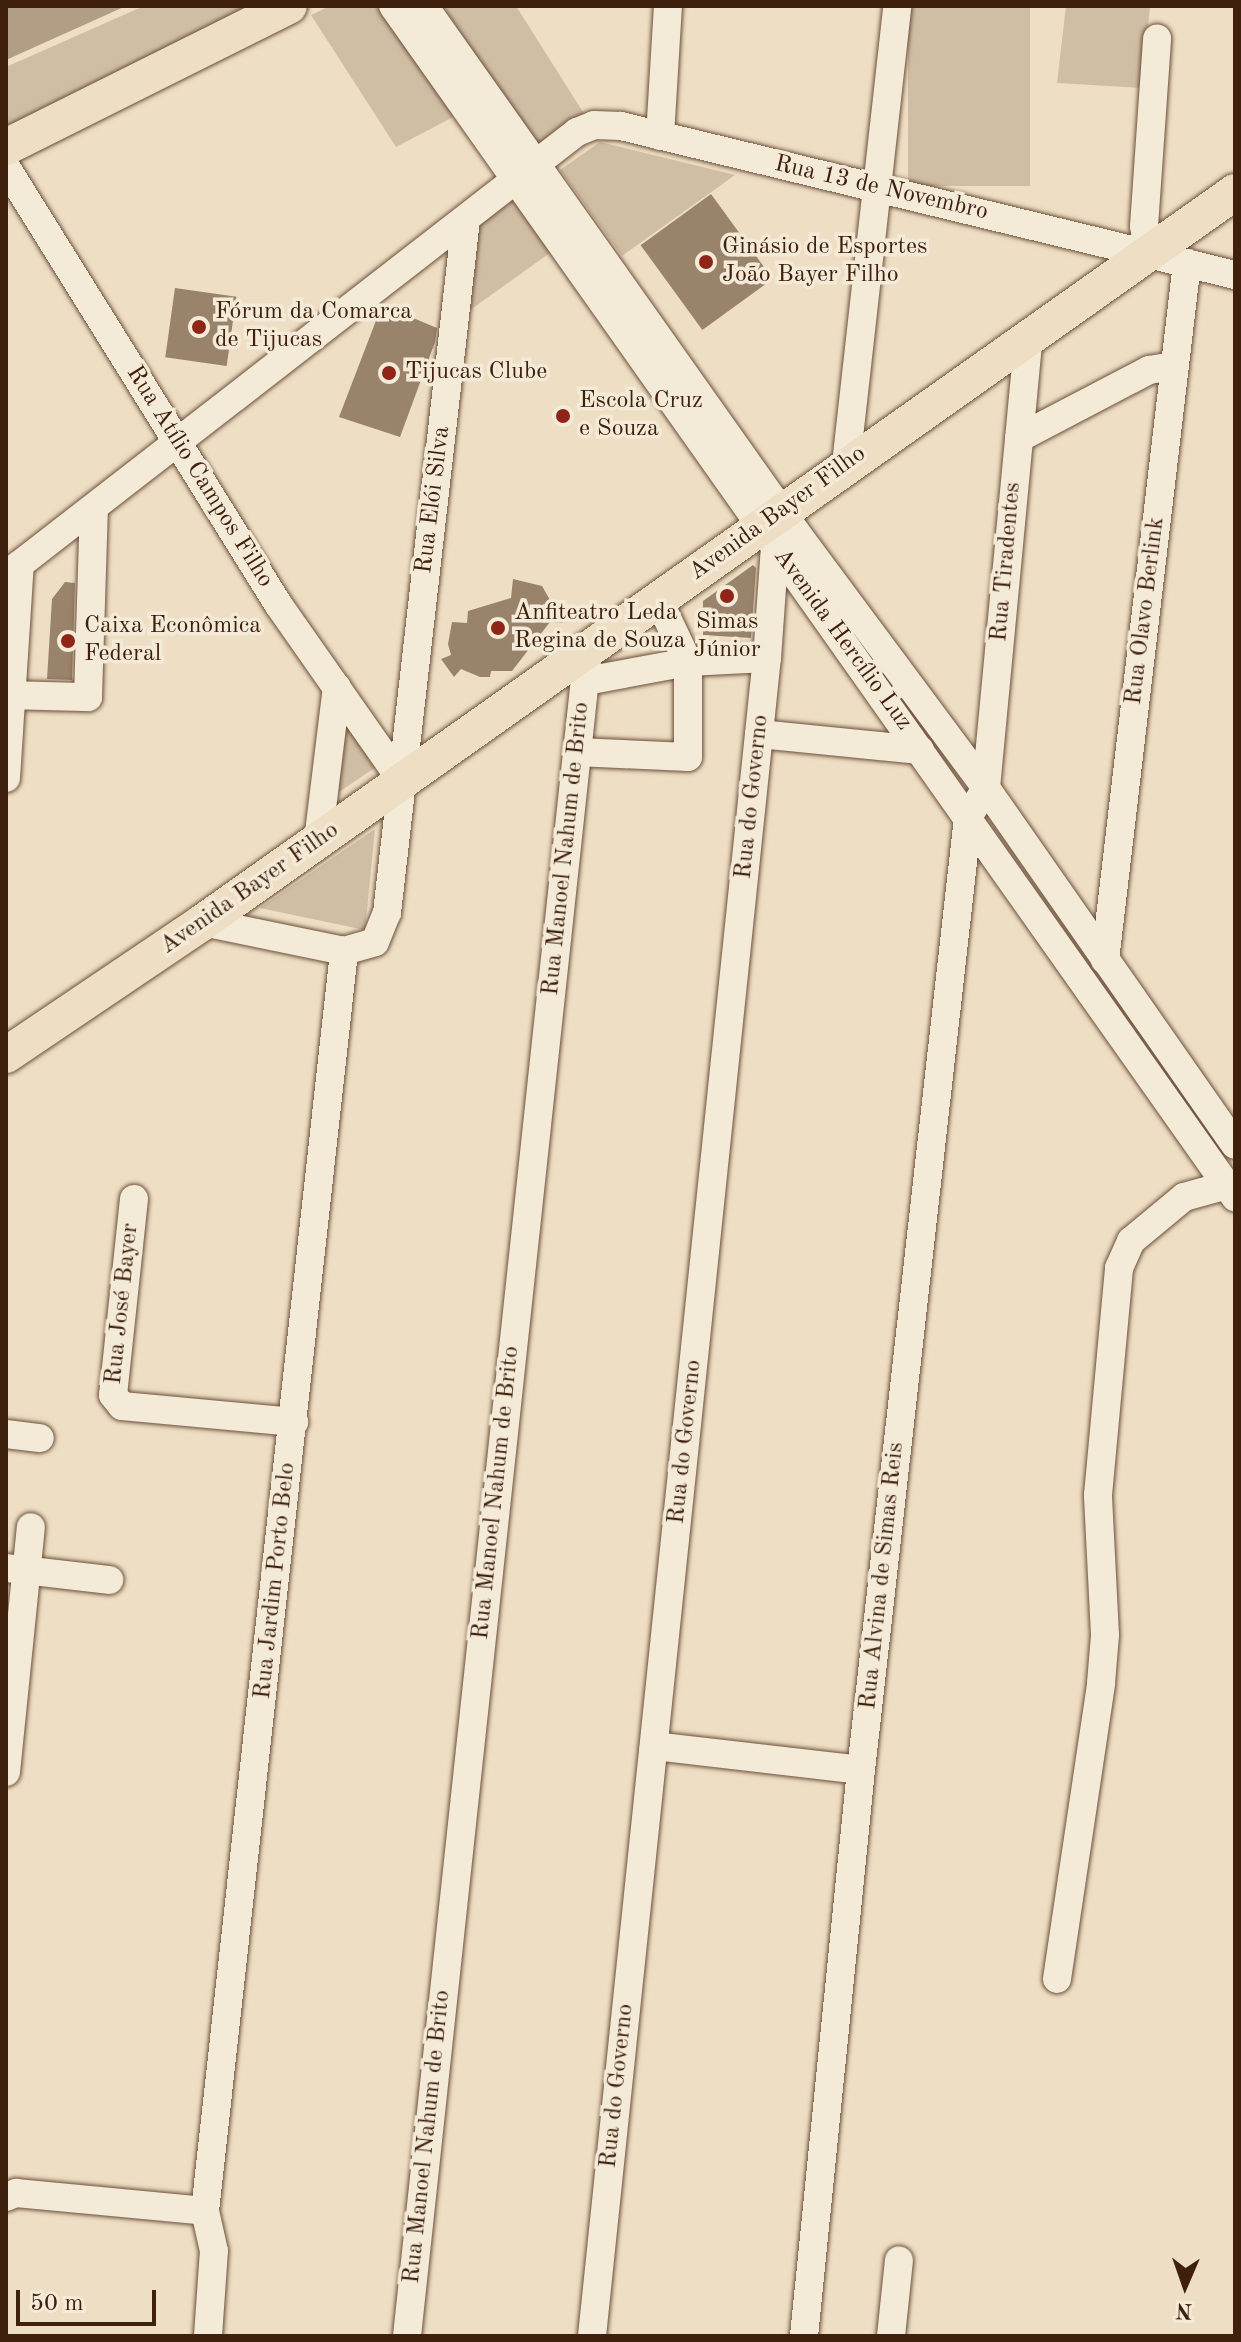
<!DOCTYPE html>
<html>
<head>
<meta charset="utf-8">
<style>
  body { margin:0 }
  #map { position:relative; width:1241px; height:2342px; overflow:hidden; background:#eedec3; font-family:"Old Standard TT",serif }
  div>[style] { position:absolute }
  .green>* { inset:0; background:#d0bea4; transform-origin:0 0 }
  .water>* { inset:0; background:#b29d85 }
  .building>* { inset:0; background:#9a836b; transform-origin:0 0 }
  .roads { filter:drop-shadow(0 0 2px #6b503a) drop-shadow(0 0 2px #6b503a) }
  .minor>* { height:28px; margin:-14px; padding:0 14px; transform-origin:14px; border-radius:14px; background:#f4ead8 }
  .major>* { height:36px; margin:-18px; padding:0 18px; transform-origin:18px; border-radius:18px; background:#eedec3 }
  .dots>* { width:22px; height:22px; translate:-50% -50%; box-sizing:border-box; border:4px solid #f4ead8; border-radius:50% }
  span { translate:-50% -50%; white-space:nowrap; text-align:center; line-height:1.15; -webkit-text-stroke:7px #f4ead8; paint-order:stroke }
  .street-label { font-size:24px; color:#3f200c }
  .poi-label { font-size:24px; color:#3f200c }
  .left { translate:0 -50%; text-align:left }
  .frame { position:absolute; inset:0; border:8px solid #3f200c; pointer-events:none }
  .north { position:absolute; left:1145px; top:2246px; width:80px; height:80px; -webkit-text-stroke:6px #f4ead8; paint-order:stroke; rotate:182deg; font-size:22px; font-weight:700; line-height:32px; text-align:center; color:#3f200c }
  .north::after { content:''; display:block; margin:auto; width:28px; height:36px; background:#3f200c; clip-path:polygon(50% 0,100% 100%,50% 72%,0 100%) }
  .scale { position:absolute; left:16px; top:2290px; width:140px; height:36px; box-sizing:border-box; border:4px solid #3f200c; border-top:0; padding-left:10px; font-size:24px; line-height:28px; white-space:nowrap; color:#3f200c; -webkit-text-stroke:6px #f4ead8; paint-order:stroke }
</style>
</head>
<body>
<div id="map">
  <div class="green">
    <div style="clip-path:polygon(144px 6px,280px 6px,6px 142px,6px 67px)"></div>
    <div style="clip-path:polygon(330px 6px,387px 6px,459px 114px,396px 147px,311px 15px)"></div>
    <div style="clip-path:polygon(443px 6px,516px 6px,588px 120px,537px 148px)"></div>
    <div style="left:908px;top:6px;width:122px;height:180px"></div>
    <div style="clip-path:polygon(1066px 6px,1150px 6px,1142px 88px,1057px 83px)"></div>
    <div style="clip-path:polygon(600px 142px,735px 175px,622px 256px,560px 170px)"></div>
    <div style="clip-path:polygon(516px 198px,554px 250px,466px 313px,474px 229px)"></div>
    <div style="clip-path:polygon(345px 717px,382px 763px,333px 796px)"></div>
    <div style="clip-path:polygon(375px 829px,365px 930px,260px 908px)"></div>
  </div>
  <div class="water">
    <div style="clip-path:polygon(6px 6px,126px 6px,6px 60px)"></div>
  </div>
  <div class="building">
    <div style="left:711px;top:194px;width:105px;height:87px;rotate:54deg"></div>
    <div style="left:175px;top:288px;width:62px;height:70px;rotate:8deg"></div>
    <div style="clip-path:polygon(382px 305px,437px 328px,435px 342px,400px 437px,339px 417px)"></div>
    <div style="clip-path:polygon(753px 565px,756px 568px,751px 638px,703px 635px,703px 601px)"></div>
    <div style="clip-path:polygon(513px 579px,542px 586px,563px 623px,550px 622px,512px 671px,491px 671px,490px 677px,480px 677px,461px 669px,454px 677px,441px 659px,451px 655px,448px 644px,452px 622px,467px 623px,468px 611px,511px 598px)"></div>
    <div style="clip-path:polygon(65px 582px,75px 583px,72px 680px,47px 679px,52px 599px)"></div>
  </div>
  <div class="roads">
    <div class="minor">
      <div style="left:393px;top:6px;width:1459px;rotate:54.74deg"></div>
      <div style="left:424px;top:6px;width:644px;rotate:54.73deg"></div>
      <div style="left:796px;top:532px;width:319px;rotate:53.4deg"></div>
      <div style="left:986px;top:788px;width:435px;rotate:55.1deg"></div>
      <div style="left:660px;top:136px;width:130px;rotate:-86.5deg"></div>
      <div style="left:6px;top:167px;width:515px;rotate:58.1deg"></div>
      <div style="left:278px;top:604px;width:216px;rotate:55deg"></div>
      <div style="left:1148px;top:253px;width:27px;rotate:-98deg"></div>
      <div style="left:1144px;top:226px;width:188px;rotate:-86deg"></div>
      <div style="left:1019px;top:438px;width:147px;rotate:-27.6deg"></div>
      <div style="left:1149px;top:370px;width:26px;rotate:-9deg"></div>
      <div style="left:846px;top:464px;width:461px;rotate:-83.6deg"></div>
      <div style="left:6px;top:575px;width:723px;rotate:-37.81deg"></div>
      <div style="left:577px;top:132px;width:18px;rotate:-22deg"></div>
      <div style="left:594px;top:125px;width:27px;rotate:2deg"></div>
      <div style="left:621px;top:126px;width:632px;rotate:13.64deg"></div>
      <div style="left:659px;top:601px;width:68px;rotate:64.6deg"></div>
      <div style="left:688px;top:662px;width:79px;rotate:-2.9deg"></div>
      <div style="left:11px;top:695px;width:77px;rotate:1.5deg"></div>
      <div style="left:88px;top:697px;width:189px;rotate:-88.2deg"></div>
      <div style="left:759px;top:734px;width:162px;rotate:5.7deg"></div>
      <div style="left:577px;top:752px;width:111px;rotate:2.6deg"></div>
      <div style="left:688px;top:757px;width:95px;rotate:-90deg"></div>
      <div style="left:688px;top:662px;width:105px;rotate:169.5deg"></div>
      <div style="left:6px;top:778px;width:214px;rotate:-86.3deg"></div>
      <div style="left:318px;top:841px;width:155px;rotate:-83deg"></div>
      <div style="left:203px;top:922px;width:144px;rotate:11.6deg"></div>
      <div style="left:344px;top:951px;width:32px;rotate:-16deg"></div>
      <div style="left:375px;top:942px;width:31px;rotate:-68deg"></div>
      <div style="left:387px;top:913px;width:697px;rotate:-83.5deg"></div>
      <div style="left:1105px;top:960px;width:702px;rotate:-83.29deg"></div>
      <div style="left:134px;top:1199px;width:197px;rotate:96.1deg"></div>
      <div style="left:113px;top:1395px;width:14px;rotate:51deg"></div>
      <div style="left:122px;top:1406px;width:173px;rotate:5.3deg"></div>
      <div style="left:6px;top:1434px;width:34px;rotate:7deg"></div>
      <div style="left:6px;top:1568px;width:104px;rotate:6.6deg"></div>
      <div style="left:654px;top:1746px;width:208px;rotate:6.6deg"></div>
      <div style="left:6px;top:1772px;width:246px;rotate:-84.2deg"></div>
      <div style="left:1057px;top:1979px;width:299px;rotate:-81.5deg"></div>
      <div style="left:1101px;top:1683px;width:48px;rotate:-85.2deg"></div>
      <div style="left:1105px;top:1635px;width:140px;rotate:-92.9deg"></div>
      <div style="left:1098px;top:1495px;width:228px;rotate:-84.7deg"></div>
      <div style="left:1119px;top:1268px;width:30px;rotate:-66deg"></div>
      <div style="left:1131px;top:1241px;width:69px;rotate:-39.7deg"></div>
      <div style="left:1184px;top:1197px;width:45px;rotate:-15.6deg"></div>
      <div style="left:6px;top:2197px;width:11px;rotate:-22deg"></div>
      <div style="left:16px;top:2193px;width:190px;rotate:5.4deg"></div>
      <div style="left:208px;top:2336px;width:85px;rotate:-86deg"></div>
      <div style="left:214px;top:2251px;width:41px;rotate:-102.7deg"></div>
      <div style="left:205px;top:2211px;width:1268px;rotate:-83.7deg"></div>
      <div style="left:407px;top:2336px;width:1696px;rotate:-83.87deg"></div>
      <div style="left:592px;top:2336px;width:1687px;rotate:-84.05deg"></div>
      <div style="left:767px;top:658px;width:111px;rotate:-85.9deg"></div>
      <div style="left:804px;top:2336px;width:569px;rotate:-84.25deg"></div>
      <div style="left:861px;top:1770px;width:959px;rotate:-83.59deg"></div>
      <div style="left:968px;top:817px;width:34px;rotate:-58deg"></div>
      <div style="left:986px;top:788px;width:453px;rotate:-84.6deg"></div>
      <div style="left:891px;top:2336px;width:76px;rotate:-84deg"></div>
    </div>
    <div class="major">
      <div style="left:6px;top:147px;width:316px;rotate:-26.5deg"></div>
      <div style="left:6px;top:1055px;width:238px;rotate:-34deg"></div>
      <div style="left:203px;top:922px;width:1264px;rotate:-35.27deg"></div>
    </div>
  </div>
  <div class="dots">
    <div style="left:706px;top:262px;background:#8f2418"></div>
    <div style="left:199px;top:327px;background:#8f2418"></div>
    <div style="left:389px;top:373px;background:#8f2418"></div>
    <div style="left:563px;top:416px;background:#8f2418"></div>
    <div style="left:727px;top:596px;background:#8f2418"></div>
    <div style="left:498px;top:628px;background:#8f2418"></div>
    <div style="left:68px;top:641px;background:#8f2418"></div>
  </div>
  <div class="street-label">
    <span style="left:881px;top:189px;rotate:13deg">Rua 13 de Novembro</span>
    <span style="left:199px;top:477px;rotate:58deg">Rua Atílio Campos Filho</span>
    <span style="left:434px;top:500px;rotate:-83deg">Rua Elói Silva</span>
    <span style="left:778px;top:514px;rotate:-36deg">Avenida Bayer Filho</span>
    <span style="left:1007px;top:562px;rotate:-85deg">Rua Tiradentes</span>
    <span style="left:1146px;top:611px;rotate:-83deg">Rua Olavo Berlink</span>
    <span style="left:842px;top:640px;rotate:54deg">Avenida Hercílio Luz</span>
    <span style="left:753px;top:797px;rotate:-84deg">Rua do Governo</span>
    <span style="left:567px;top:849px;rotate:-84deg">Rua Manoel Nahum de Brito</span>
    <span style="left:250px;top:889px;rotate:-35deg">Avenida Bayer Filho</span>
    <span style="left:123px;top:1304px;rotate:-84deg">Rua José Bayer</span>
    <span style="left:686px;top:1442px;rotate:-84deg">Rua do Governo</span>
    <span style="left:497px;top:1493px;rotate:-84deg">Rua Manoel Nahum de Brito</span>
    <span style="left:883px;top:1576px;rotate:-84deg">Rua Alvina de Simas Reis</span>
    <span style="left:276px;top:1581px;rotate:-84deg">Rua Jardim Porto Belo</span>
    <span style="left:618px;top:2086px;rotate:-84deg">Rua do Governo</span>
    <span style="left:428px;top:2137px;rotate:-84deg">Rua Manoel Nahum de Brito</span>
  </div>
  <div class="poi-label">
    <span class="left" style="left:722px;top:262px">Ginásio de Esportes<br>João Bayer Filho</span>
    <span class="left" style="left:215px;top:327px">Fórum da Comarca<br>de Tijucas</span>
    <span class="left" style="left:405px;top:373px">Tijucas Clube</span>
    <span class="left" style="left:579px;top:416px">Escola Cruz<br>e Souza</span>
    <span class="left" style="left:514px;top:628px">Anfiteatro Leda<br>Regina de Souza</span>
    <span style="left:727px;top:637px">Simas<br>Júnior</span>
    <span class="left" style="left:84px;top:641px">Caixa Econômica<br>Federal</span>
  </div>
  <div class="frame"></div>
  <div class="north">N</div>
  <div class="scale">50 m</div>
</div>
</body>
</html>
